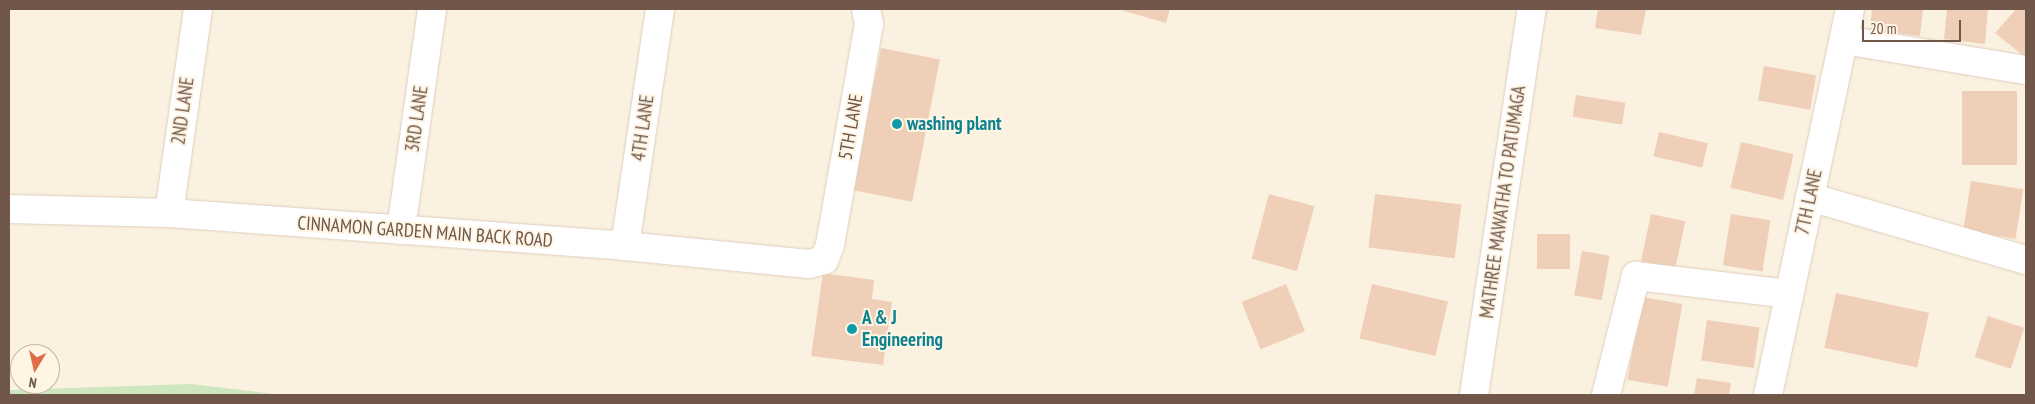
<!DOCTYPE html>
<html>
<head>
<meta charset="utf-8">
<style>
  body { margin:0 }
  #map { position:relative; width:2035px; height:404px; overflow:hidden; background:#fbf1e0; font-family:"PT Sans Narrow",sans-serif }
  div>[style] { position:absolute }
  .green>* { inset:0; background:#cfe7bf }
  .building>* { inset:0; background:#efcfb8; transform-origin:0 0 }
  .roads { filter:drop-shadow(0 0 1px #decdbc) drop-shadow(0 0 1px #decdbc) }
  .minor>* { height:28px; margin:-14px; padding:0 14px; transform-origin:14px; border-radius:14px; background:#fff }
  .dots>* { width:14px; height:14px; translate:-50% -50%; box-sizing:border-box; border:2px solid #fef5e5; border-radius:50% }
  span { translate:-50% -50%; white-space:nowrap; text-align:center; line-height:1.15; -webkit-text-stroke:4px #fef5e5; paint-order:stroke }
  .street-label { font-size:19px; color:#705749 }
  .culture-label { font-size:19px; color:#0d838f; font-weight:700 }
  .left { translate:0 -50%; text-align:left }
  .frame { position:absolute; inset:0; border:10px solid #705749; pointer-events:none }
  .north { position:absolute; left:10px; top:344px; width:50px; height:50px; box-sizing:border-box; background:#fef5e5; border:1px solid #c5b6a7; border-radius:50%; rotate:189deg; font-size:14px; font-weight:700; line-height:20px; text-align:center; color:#705749 }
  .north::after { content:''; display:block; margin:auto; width:18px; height:22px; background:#e06d49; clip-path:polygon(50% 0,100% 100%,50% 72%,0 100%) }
  .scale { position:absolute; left:1862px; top:20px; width:99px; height:22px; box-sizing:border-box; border:2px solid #705749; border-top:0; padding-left:6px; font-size:15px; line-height:18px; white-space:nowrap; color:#705749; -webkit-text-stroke:4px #fef5e5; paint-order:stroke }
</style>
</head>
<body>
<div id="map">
  <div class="green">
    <div style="clip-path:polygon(191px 384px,282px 395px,9px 395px,9px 390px)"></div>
  </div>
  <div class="building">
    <div style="clip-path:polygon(1124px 9px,1170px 9px,1166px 23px,1124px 11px)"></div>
    <div style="clip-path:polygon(1598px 9px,1646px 9px,1641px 35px,1595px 28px)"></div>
    <div style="clip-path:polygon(1872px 9px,1923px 9px,1920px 36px,1870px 30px)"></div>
    <div style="clip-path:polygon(1947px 9px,1988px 9px,1985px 44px,1944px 39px)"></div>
    <div style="clip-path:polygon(2016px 9px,2026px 9px,2025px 57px,1995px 33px)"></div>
    <div style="left:881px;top:48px;width:60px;height:145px;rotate:11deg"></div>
    <div style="left:1764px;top:66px;width:53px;height:35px;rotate:10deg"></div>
    <div style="left:2017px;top:91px;width:74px;height:55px;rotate:90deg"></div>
    <div style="left:1576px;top:95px;width:50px;height:22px;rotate:9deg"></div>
    <div style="left:1659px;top:132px;width:50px;height:25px;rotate:13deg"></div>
    <div style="left:1741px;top:142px;width:54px;height:47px;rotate:13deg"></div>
    <div style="left:1971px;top:181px;width:53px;height:50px;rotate:9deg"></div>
    <div style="left:1269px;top:194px;width:47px;height:67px;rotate:15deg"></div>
    <div style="left:1375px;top:194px;width:87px;height:54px;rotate:7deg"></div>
    <div style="left:1651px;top:214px;width:35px;height:48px;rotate:12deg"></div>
    <div style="left:1731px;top:214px;width:40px;height:52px;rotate:9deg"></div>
    <div style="left:1537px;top:234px;width:33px;height:35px"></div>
    <div style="left:1582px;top:251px;width:28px;height:45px;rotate:10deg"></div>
    <div style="clip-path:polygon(823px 273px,874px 280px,872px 299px,892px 302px,883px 365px,811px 356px)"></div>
    <div style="left:1286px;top:284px;width:51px;height:48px;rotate:68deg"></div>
    <div style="left:1372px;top:284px;width:78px;height:56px;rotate:13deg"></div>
    <div style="left:1836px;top:293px;width:95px;height:56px;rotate:12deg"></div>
    <div style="left:1642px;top:297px;width:41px;height:84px;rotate:10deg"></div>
    <div style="left:1988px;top:316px;width:38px;height:43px;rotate:18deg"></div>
    <div style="left:1707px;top:320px;width:53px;height:41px;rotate:8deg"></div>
    <div style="clip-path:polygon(1697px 378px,1731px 383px,1729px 395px,1694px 395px)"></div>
  </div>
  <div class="roads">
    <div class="minor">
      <div style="left:1844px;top:40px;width:184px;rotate:9.4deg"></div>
      <div style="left:1810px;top:197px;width:225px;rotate:16.3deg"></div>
      <div style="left:9px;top:209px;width:160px;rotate:1.4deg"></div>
      <div style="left:169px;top:213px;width:457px;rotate:4.1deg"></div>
      <div style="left:625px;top:246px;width:185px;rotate:5.6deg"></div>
      <div style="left:809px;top:264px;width:16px;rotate:-15deg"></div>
      <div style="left:824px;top:260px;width:16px;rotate:-68deg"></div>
      <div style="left:830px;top:245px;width:224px;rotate:-80deg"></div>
      <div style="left:869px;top:24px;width:15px;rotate:-101deg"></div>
      <div style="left:169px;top:213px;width:206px;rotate:-81.9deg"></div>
      <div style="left:401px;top:230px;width:223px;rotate:-82deg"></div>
      <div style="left:625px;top:246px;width:240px;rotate:-81.6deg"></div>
      <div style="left:1474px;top:395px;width:390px;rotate:-81.5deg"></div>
      <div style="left:1606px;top:395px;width:123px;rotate:-75.9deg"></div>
      <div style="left:1636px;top:276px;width:154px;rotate:6.7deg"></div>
      <div style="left:1768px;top:395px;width:395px;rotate:-78deg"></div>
    </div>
  </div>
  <div class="dots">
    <div style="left:897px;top:124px;background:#0f9aa8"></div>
    <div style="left:852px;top:329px;background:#0f9aa8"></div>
  </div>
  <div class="street-label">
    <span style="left:183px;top:111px;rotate:-82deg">2ND LANE</span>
    <span style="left:417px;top:119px;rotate:-82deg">3RD LANE</span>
    <span style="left:851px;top:127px;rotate:-80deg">5TH LANE</span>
    <span style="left:643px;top:128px;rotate:-82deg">4TH LANE</span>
    <span style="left:1503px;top:202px;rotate:-82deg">MATHREE MAWATHA TO PATUMAGA</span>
    <span style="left:1809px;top:202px;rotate:-78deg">7TH LANE</span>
    <span style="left:425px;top:232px;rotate:4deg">CINNAMON GARDEN MAIN BACK ROAD</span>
  </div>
  <div class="culture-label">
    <span class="left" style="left:907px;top:124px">washing plant</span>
    <span class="left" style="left:862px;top:329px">A &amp; J<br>Engineering</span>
  </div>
  <div class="frame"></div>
  <div class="north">N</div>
  <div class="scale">20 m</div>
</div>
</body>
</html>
